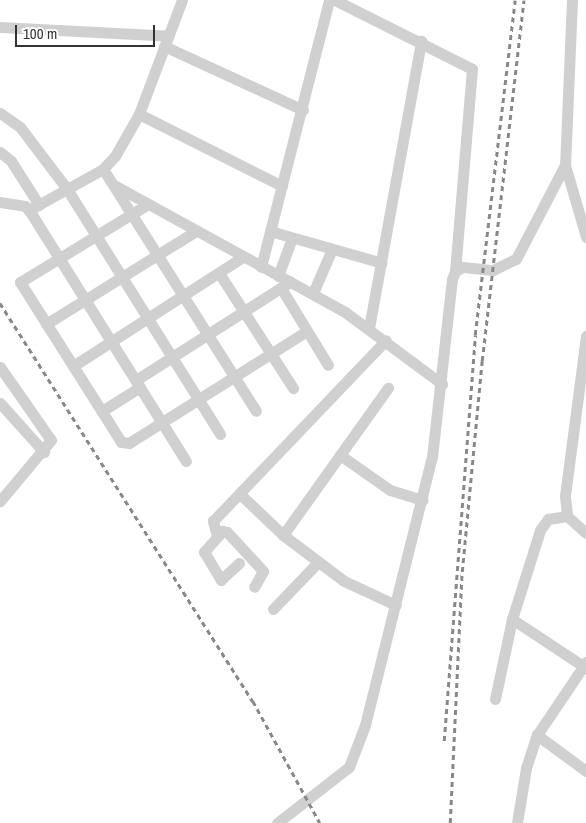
<!DOCTYPE html>
<html>
<head>
<meta charset="utf-8">
<style>
  body { margin:0 }
  #map { position:relative; width:586px; height:823px; overflow:hidden; background:#fff; font-family:"Archivo Narrow",sans-serif }
  div>[style] { position:absolute }
  .minor>* { height:11px; margin:-5.5px; padding:0 5.5px; transform-origin:5.5px; border-radius:5.5px; background:#d0d0d0 }
  .rail>* { height:2.5px; margin-top:-1.25px; transform-origin:0; background:repeating-linear-gradient(90deg,#888 0 5px,transparent 0 9px) }
  span { translate:-50% -50%; white-space:nowrap; text-align:center; line-height:1.15; -webkit-text-stroke:5px #fff; paint-order:stroke }
  .scale { position:absolute; left:15px; top:25px; width:140px; height:22px; box-sizing:border-box; border:2px solid #333; border-top:0; padding-left:6px; font-size:15px; line-height:18px; white-space:nowrap; color:#333; -webkit-text-stroke:4px #fff; paint-order:stroke }
</style>
</head>
<body>
<div id="map">
  <div class="minor">
    <div style="left:182px;top:0;width:122px;rotate:110.7deg"></div>
    <div style="left:139px;top:114px;width:48px;rotate:119.7deg"></div>
    <div style="left:115px;top:156px;width:18px;rotate:133deg"></div>
    <div style="left:103px;top:169px;width:85px;rotate:151deg"></div>
    <div style="left:29px;top:210px;width:296px;rotate:58deg"></div>
    <div style="left:335px;top:0;width:153px;rotate:26.7deg"></div>
    <div style="left:472px;top:69px;width:203px;rotate:94.8deg"></div>
    <div style="left:572px;top:0;width:165px;rotate:92.4deg"></div>
    <div style="left:565px;top:165px;width:75px;rotate:73.7deg"></div>
    <div style="left:0;top:27px;width:169px;rotate:3deg"></div>
    <div style="left:164px;top:46px;width:153px;rotate:24.7deg"></div>
    <div style="left:0;top:113px;width:24px;rotate:35deg"></div>
    <div style="left:20px;top:127px;width:78px;rotate:52.8deg"></div>
    <div style="left:67px;top:189px;width:289px;rotate:58deg"></div>
    <div style="left:139px;top:114px;width:160px;rotate:26.7deg"></div>
    <div style="left:0;top:152px;width:14px;rotate:39deg"></div>
    <div style="left:11px;top:161px;width:52px;rotate:57.5deg"></div>
    <div style="left:103px;top:169px;width:286px;rotate:57.7deg"></div>
    <div style="left:114px;top:185px;width:264px;rotate:28.8deg"></div>
    <div style="left:345px;top:312px;width:121px;rotate:36.6deg"></div>
    <div style="left:0;top:202px;width:25px;rotate:9deg"></div>
    <div style="left:25px;top:206px;width:6px;rotate:45deg"></div>
    <div style="left:148px;top:204px;width:150px;rotate:148.6deg"></div>
    <div style="left:20px;top:282px;width:189px;rotate:57.7deg"></div>
    <div style="left:121px;top:442px;width:8px;rotate:7deg"></div>
    <div style="left:129px;top:443px;width:210px;rotate:-32.2deg"></div>
    <div style="left:270px;top:231px;width:116px;rotate:15.9deg"></div>
    <div style="left:261px;top:267px;width:276px;rotate:-75.7deg"></div>
    <div style="left:219px;top:273px;width:137px;rotate:57.2deg"></div>
    <div style="left:278px;top:276px;width:40px;rotate:-69.8deg"></div>
    <div style="left:281px;top:288px;width:90px;rotate:58.6deg"></div>
    <div style="left:313px;top:293px;width:48px;rotate:-66.6deg"></div>
    <div style="left:46px;top:324px;width:176px;rotate:-31.8deg"></div>
    <div style="left:369px;top:328px;width:292px;rotate:-79.7deg"></div>
    <div style="left:586px;top:336px;width:161px;rotate:97.5deg"></div>
    <div style="left:565px;top:496px;width:20px;rotate:84deg"></div>
    <div style="left:567px;top:516px;width:25px;rotate:42deg"></div>
    <div style="left:73px;top:366px;width:202px;rotate:-32.7deg"></div>
    <div style="left:0;top:367px;width:89px;rotate:55.1deg"></div>
    <div style="left:51px;top:440px;width:80px;rotate:129.9deg"></div>
    <div style="left:136px;top:380px;width:183px;rotate:-32.5deg"></div>
    <div style="left:0;top:403px;width:66px;rotate:48.1deg"></div>
    <div style="left:102px;top:411px;width:45px;rotate:-32.3deg"></div>
    <div style="left:340px;top:455px;width:61px;rotate:35deg"></div>
    <div style="left:390px;top:490px;width:34px;rotate:17deg"></div>
    <div style="left:241px;top:495px;width:58px;rotate:43.6deg"></div>
    <div style="left:283px;top:535px;width:76px;rotate:37deg"></div>
    <div style="left:344px;top:581px;width:57px;rotate:24.8deg"></div>
    <div style="left:283px;top:535px;width:181px;rotate:-54.5deg"></div>
    <div style="left:217px;top:536px;width:16px;rotate:-105deg"></div>
    <div style="left:213px;top:521px;width:250px;rotate:-46.3deg"></div>
    <div style="left:239px;top:563px;width:25px;rotate:137deg"></div>
    <div style="left:221px;top:580px;width:33px;rotate:-121deg"></div>
    <div style="left:204px;top:552px;width:28px;rotate:-49deg"></div>
    <div style="left:222px;top:531px;width:5px;rotate:11deg"></div>
    <div style="left:227px;top:532px;width:53px;rotate:47.3deg"></div>
    <div style="left:263px;top:571px;width:18px;rotate:119deg"></div>
    <div style="left:273px;top:609px;width:65px;rotate:-46.2deg"></div>
    <div style="left:512px;top:619px;width:89px;rotate:33.5deg"></div>
    <div style="left:495px;top:699px;width:82px;rotate:-78deg"></div>
    <div style="left:512px;top:619px;width:93px;rotate:-72.5deg"></div>
    <div style="left:540px;top:530px;width:14px;rotate:-54deg"></div>
    <div style="left:548px;top:519px;width:19px;rotate:-9deg"></div>
    <div style="left:537px;top:735px;width:61px;rotate:36.3deg"></div>
    <div style="left:277px;top:823px;width:91px;rotate:-37.9deg"></div>
    <div style="left:349px;top:767px;width:45px;rotate:-69.1deg"></div>
    <div style="left:365px;top:725px;width:276px;rotate:-76deg"></div>
    <div style="left:432px;top:457px;width:179px;rotate:-83.6deg"></div>
    <div style="left:452px;top:279px;width:9px;rotate:-69deg"></div>
    <div style="left:455px;top:271px;width:9px;rotate:-27deg"></div>
    <div style="left:463px;top:267px;width:30px;rotate:6deg"></div>
    <div style="left:493px;top:270px;width:25px;rotate:-26deg"></div>
    <div style="left:516px;top:259px;width:106px;rotate:-62.5deg"></div>
    <div style="left:517px;top:823px;width:56px;rotate:-80.7deg"></div>
    <div style="left:526px;top:768px;width:35px;rotate:-72deg"></div>
    <div style="left:537px;top:735px;width:88px;rotate:-56.1deg"></div>
  </div>
  <div class="rail">
    <div style="left:0;top:303px;width:472px;rotate:57.6deg"></div>
    <div style="left:253px;top:701px;width:139px;rotate:61.2deg"></div>
    <div style="left:444px;top:741px;width:407px;rotate:-85.6deg"></div>
    <div style="left:475px;top:335px;width:337px;rotate:-83.2deg"></div>
    <div style="left:450px;top:823px;width:251px;rotate:-87.3deg"></div>
    <div style="left:462px;top:572px;width:212px;rotate:-84.6deg"></div>
    <div style="left:482px;top:361px;width:363px;rotate:-83.4deg"></div>
  </div>
  <div class="scale">100 m</div>
</div>
</body>
</html>
